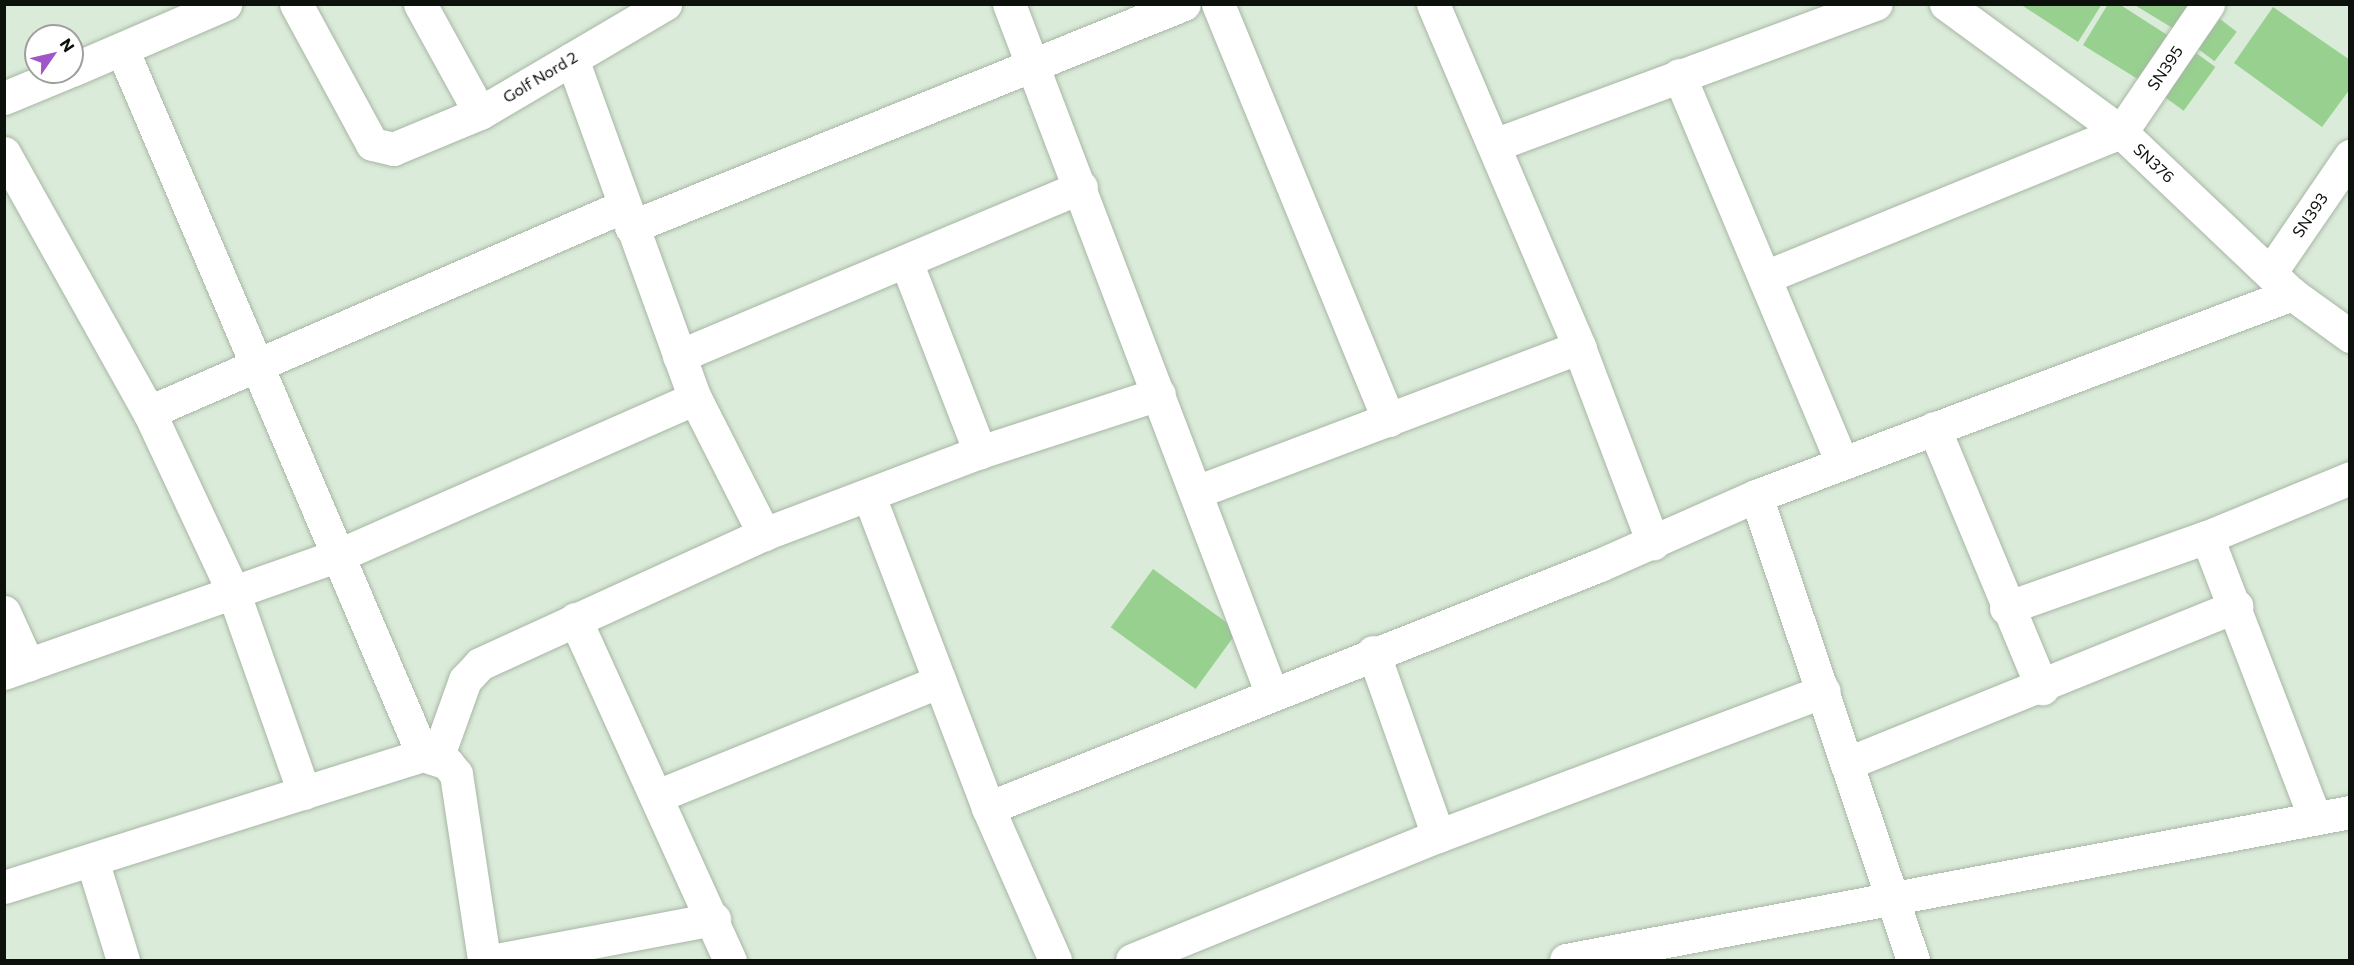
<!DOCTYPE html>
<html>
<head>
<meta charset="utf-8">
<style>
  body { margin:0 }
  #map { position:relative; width:2354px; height:965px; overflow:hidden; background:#dbebd9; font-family:Commissioner,sans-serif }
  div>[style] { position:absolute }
  .building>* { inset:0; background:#98d090; transform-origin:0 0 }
  .roads { filter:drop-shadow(0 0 2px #a7b6a5) drop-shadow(0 0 2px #a7b6a5) }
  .minor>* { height:33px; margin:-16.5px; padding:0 16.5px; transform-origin:16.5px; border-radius:16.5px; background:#fff }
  span { translate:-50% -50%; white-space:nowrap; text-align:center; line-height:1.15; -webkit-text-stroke:5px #fff; paint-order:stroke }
  .street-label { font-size:16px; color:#0c110b }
  .frame { position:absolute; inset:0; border:6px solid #0c110b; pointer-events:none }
  .north { position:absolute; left:24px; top:24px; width:60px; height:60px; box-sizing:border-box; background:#fff; border:2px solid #9ea09d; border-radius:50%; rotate:56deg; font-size:16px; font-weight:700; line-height:24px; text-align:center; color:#0c110b }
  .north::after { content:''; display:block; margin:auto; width:21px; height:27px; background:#a056c9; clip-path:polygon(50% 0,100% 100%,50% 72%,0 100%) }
</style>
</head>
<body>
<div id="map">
  <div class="building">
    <div style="clip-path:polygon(2020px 4px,2102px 4px,2078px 42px)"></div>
    <div style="clip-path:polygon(2108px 4px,2119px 4px,2172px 38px,2144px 83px,2083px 45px)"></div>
    <div style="clip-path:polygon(2133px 4px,2195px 4px,2179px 32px)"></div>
    <div style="clip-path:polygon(2273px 7px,2350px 60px,2350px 89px,2322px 127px,2234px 63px)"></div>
    <div style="left:2220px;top:19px;width:21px;height:37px;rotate:37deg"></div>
    <div style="left:2196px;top:53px;width:24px;height:54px;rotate:36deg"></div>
    <div style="left:1153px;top:569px;width:105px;height:72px;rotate:36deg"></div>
  </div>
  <div class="roads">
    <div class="minor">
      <div style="left:296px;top:4px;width:159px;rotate:61.5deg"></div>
      <div style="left:372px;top:144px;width:22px;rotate:13deg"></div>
      <div style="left:393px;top:149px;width:94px;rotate:-22.5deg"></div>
      <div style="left:480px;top:113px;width:215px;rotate:-30.5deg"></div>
      <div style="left:420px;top:4px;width:124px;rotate:61.2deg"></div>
      <div style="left:1009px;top:4px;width:736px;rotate:69.15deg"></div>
      <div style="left:1218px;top:4px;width:450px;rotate:67.7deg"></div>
      <div style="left:1433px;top:4px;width:373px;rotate:66.9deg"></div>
      <div style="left:1579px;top:347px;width:210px;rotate:69.3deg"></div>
      <div style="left:1946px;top:4px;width:217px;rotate:36.2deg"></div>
      <div style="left:2121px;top:132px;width:236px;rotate:43.5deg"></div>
      <div style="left:2292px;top:294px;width:72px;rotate:35.9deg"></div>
      <div style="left:122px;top:49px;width:767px;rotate:66.91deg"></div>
      <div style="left:572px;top:59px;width:361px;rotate:70.1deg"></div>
      <div style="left:695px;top:398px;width:153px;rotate:63.1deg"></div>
      <div style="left:72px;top:70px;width:167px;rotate:-23.3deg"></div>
      <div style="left:1679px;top:75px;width:421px;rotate:67.2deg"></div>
      <div style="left:4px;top:98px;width:68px;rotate:-22.4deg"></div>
      <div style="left:1494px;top:145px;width:407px;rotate:-20.3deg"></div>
      <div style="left:4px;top:153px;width:297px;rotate:60.8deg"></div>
      <div style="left:149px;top:412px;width:198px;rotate:64.9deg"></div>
      <div style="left:233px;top:591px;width:214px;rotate:70.6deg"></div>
      <div style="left:631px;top:227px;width:596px;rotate:-21.96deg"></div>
      <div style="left:907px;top:264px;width:202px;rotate:68.8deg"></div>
      <div style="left:2270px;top:273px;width:142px;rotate:-55.6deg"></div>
      <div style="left:1765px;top:277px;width:384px;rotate:-22.2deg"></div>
      <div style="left:2121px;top:132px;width:155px;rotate:-55.8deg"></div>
      <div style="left:679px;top:356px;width:436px;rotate:-22.8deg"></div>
      <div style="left:149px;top:412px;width:518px;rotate:-23.45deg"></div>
      <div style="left:1934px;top:428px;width:282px;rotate:67.4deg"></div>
      <div style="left:1196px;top:492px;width:410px;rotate:-20.7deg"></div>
      <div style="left:869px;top:496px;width:334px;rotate:69.1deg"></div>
      <div style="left:988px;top:808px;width:166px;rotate:66.2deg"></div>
      <div style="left:1756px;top:496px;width:490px;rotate:71.3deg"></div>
      <div style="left:2207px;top:537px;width:301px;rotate:69deg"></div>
      <div style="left:2006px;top:608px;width:213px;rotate:-19.5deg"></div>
      <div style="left:2207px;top:537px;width:155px;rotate:-22.4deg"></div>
      <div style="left:4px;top:612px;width:58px;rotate:65.6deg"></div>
      <div style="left:575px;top:619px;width:375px;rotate:65.6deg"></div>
      <div style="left:1373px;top:652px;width:195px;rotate:70.5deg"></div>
      <div style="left:4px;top:673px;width:353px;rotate:-19.4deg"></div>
      <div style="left:337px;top:556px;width:391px;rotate:-23.8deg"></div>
      <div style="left:437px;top:758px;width:83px;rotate:-70.3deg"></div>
      <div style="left:465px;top:680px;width:22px;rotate:-47deg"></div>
      <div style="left:480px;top:664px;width:312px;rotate:-24.6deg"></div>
      <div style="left:764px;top:534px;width:231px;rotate:-20.8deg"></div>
      <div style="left:980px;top:452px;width:188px;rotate:-18deg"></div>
      <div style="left:1848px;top:763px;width:419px;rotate:-22deg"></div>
      <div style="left:657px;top:796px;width:305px;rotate:-22.1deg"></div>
      <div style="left:988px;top:808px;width:658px;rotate:-21.66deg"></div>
      <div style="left:1600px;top:565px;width:171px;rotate:-23.9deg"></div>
      <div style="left:1756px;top:496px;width:573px;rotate:-20.65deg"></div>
      <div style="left:92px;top:860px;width:105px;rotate:72.8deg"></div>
      <div style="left:4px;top:887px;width:439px;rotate:-17.5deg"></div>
      <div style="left:423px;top:755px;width:25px;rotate:18deg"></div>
      <div style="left:447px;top:763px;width:14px;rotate:51deg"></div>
      <div style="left:456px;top:774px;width:188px;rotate:81.4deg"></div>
      <div style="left:497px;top:960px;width:221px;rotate:-10.7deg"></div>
      <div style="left:1132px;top:960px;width:330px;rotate:-22.1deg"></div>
      <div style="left:1438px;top:836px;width:412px;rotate:-20.6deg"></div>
      <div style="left:1566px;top:960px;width:798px;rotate:-10.69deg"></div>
    </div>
  </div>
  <div class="street-label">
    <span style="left:2165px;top:68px;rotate:-56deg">SN395</span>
    <span style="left:540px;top:77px;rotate:-31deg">Golf Nord 2</span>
    <span style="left:2154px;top:163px;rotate:43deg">SN376</span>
    <span style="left:2310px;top:215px;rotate:-56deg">SN393</span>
  </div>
  <div class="frame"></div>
  <div class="north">N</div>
</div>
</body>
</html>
